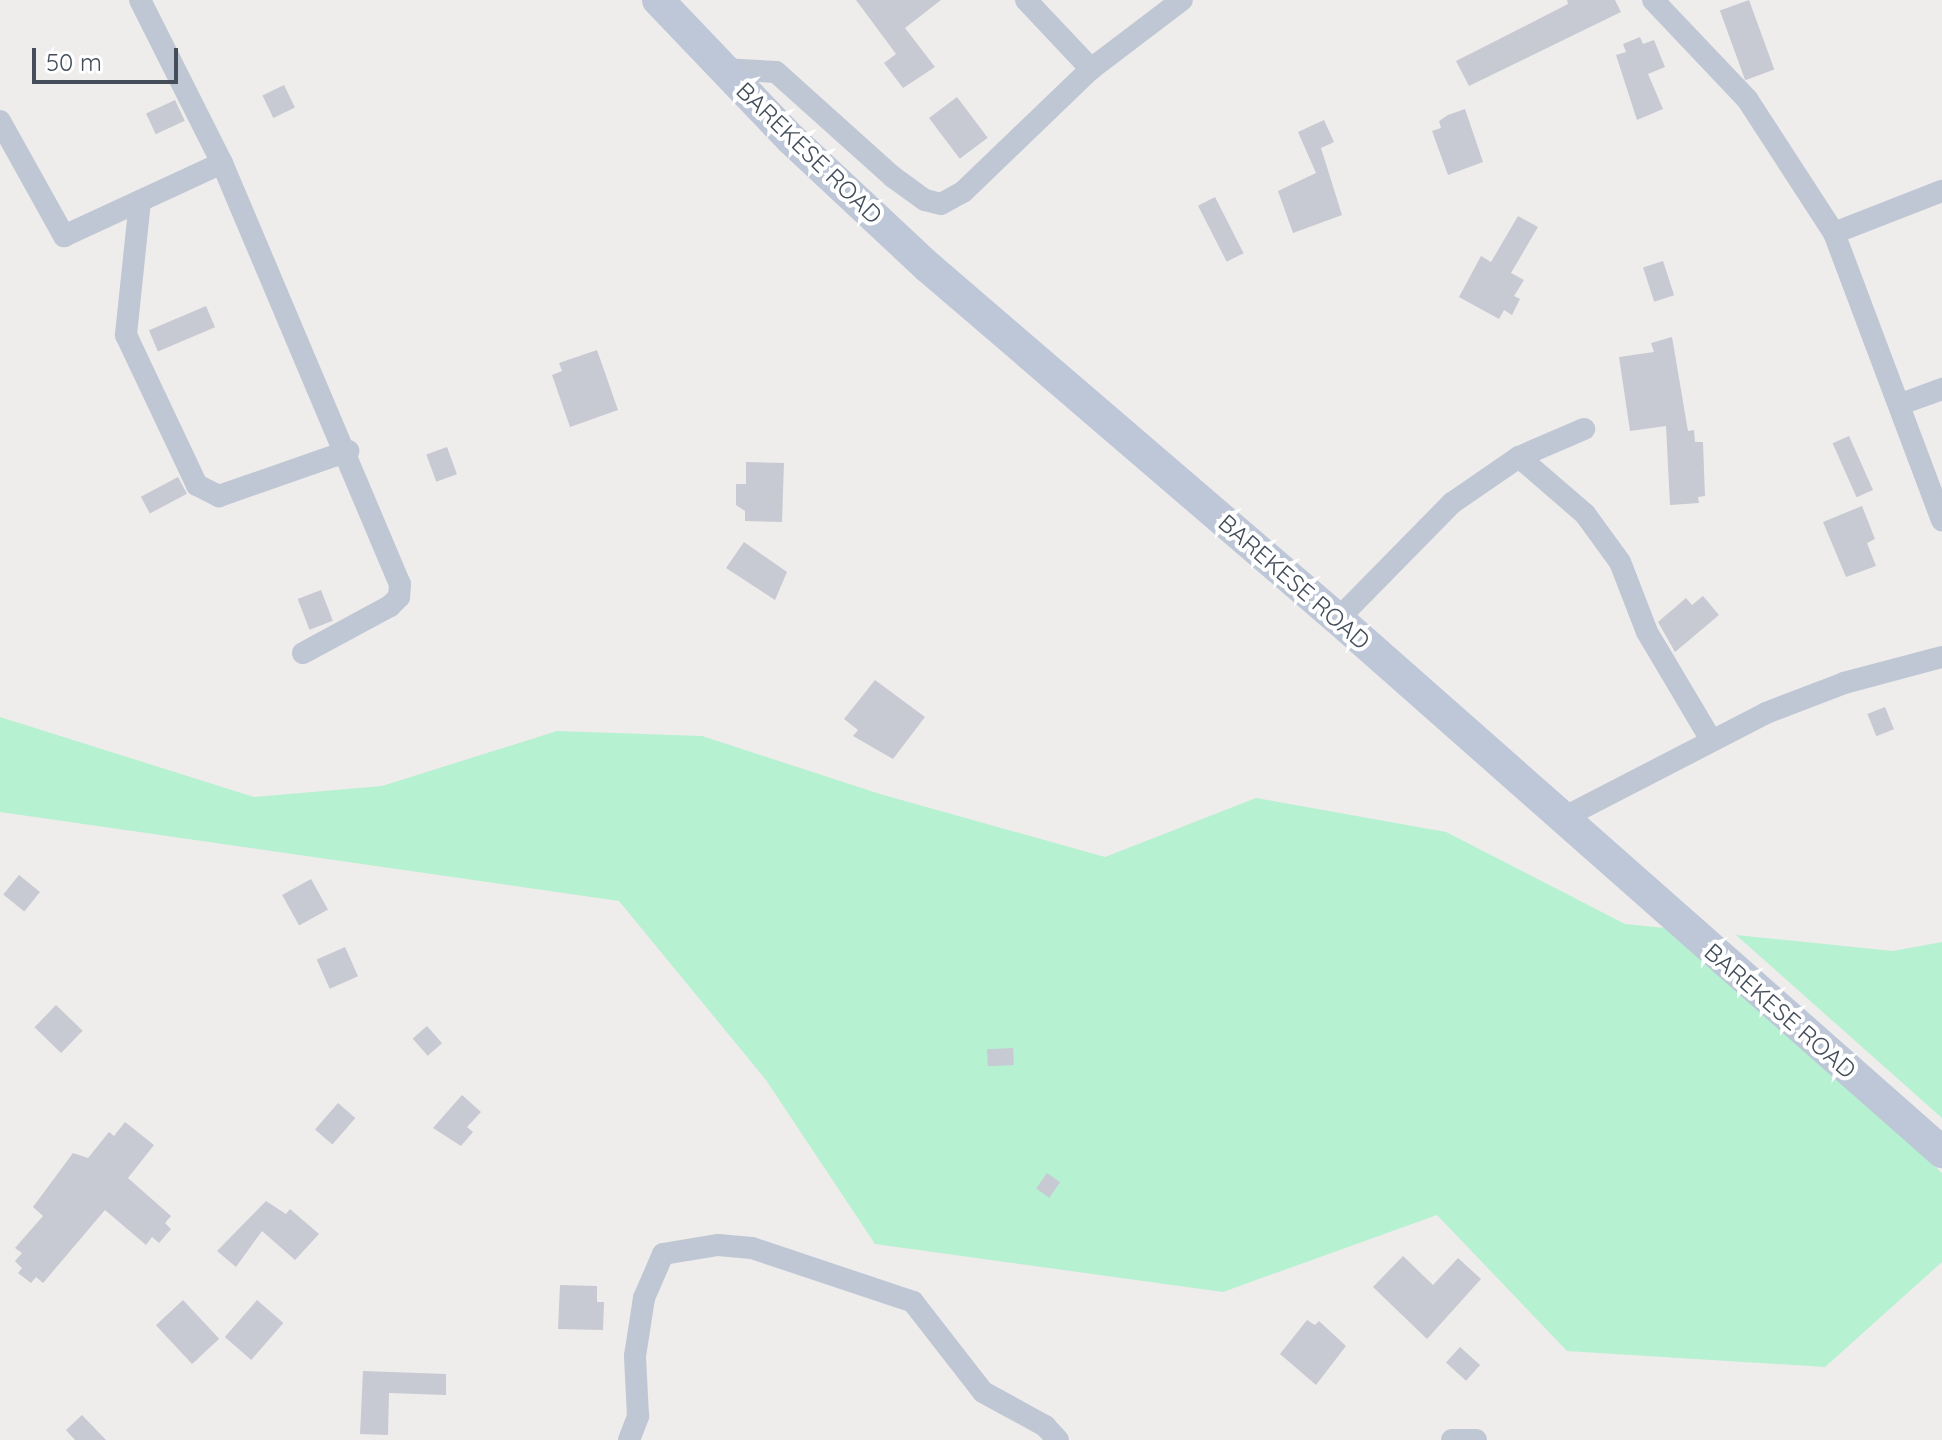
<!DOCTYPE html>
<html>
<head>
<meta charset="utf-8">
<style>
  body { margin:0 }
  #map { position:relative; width:1942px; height:1440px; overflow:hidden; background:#efecec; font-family:Quicksand,sans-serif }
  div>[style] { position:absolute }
  .green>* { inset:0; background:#b6f1d1 }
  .building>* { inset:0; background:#c7cad2; transform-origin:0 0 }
  .street>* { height:22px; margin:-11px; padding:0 11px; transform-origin:11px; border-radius:11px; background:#bec7d3 }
  .secondary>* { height:32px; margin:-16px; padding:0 16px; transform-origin:16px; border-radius:16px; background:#bdc7d7 }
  span { translate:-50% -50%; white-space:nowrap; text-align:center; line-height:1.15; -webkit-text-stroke:8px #fff; paint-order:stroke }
  .street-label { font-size:24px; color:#434e5a }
  .scale { position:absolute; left:32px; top:48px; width:146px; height:36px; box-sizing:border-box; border:4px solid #434e5a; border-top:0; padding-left:10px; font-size:24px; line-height:28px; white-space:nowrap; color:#434e5a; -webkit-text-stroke:6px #fff; paint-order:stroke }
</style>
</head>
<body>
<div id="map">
  <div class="green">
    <div style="clip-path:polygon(0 717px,254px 797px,382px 786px,557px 731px,702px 736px,880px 794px,1105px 857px,1256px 798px,1446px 832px,1625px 924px,1675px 929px,1942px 1173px,1942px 1262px,1825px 1367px,1567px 1351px,1437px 1215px,1223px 1292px,875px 1244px,766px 1080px,619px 901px,0 812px)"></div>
    <div style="clip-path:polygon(1736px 935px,1893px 951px,1942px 942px,1942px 1118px)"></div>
  </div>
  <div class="building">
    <div style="clip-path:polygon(856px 0,941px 0,905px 28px,935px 67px,903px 88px,884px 63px,896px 54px)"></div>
    <div style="clip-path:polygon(1567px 0,1615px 0,1621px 12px,1469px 86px,1456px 61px,1568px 4px)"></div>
    <div style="left:1749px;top:0;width:74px;height:31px;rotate:70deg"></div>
    <div style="clip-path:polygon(1640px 37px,1643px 44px,1654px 40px,1665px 67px,1648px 74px,1663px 109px,1637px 120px,1616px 55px,1626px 52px,1623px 44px)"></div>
    <div style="left:284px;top:85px;width:25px;height:24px;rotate:64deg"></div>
    <div style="left:957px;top:97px;width:51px;height:35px;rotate:53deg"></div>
    <div style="left:175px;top:100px;width:23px;height:32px;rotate:65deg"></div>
    <div style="clip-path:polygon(1465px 109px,1483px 162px,1448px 175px,1432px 131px,1441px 128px,1439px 121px,1448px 115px)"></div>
    <div style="clip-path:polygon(1324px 120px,1334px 142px,1321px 148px,1342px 215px,1293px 233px,1278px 191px,1316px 173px,1298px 132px)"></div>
    <div style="left:1215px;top:197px;width:63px;height:19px;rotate:63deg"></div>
    <div style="clip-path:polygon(1518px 216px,1538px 227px,1511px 273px,1524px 280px,1514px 296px,1520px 299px,1512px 315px,1504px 310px,1499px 319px,1459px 297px,1481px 256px,1491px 262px)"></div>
    <div style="left:1663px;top:261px;width:36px;height:21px;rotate:72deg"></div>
    <div style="left:206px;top:306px;width:23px;height:62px;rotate:67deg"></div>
    <div style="clip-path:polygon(1672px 337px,1688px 431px,1694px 430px,1695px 442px,1703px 442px,1705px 496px,1698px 497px,1699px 503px,1670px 505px,1666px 426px,1630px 431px,1619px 357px,1654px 352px,1651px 343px)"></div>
    <div style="clip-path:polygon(597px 350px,618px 410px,570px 427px,552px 375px,562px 371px,559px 363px)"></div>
    <div style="left:1849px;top:436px;width:59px;height:18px;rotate:66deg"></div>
    <div style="left:447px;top:447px;width:29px;height:22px;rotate:70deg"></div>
    <div style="clip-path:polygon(746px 462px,784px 463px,782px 522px,745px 521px,745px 511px,736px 505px,736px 484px,746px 484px)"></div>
    <div style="left:178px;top:477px;width:19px;height:42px;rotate:62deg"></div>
    <div style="clip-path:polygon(1862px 506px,1875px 539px,1867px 543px,1876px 566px,1846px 577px,1823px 522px)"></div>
    <div style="clip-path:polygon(744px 542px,787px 572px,775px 600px,726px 568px)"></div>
    <div style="left:321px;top:590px;width:33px;height:25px;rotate:69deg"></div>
    <div style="clip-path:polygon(1703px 596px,1719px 615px,1675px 652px,1658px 622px,1686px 598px,1692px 605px)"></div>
    <div style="clip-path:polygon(875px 680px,925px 717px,893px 759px,853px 736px,858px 730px,844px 719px)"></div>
    <div style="left:1885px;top:707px;width:24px;height:19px;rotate:68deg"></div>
    <div style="left:19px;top:875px;width:27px;height:25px;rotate:39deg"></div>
    <div style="left:311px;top:879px;width:35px;height:33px;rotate:61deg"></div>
    <div style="left:345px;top:947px;width:32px;height:31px;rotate:66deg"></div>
    <div style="left:56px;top:1005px;width:37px;height:31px;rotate:44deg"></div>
    <div style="left:427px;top:1026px;width:23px;height:19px;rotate:49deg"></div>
    <div style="left:1013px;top:1048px;width:17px;height:26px;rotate:87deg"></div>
    <div style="clip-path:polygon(462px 1095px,481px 1112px,467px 1127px,473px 1132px,461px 1146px,433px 1128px)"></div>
    <div style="left:338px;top:1103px;width:23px;height:35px;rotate:41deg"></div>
    <div style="clip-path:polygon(125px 1122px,154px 1145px,128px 1178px,171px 1216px,165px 1223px,171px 1229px,159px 1243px,152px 1237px,146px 1245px,105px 1210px,43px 1283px,36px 1277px,31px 1283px,18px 1273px,22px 1268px,15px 1261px,22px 1253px,15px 1248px,43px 1216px,33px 1207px,73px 1153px,88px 1158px,109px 1132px,114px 1136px)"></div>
    <div style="left:1047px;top:1173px;width:16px;height:19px;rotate:35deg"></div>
    <div style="clip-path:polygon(266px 1201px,286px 1214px,290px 1209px,319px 1234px,295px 1260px,262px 1231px,236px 1267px,217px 1251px)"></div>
    <div style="clip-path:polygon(1403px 1256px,1433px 1285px,1458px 1258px,1481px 1279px,1427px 1339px,1373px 1287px)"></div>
    <div style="clip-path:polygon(560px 1285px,597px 1286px,597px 1302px,604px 1302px,603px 1330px,558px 1329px)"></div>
    <div style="left:183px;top:1300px;width:53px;height:37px;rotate:47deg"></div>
    <div style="left:257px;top:1300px;width:35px;height:49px;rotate:41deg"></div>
    <div style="clip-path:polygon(1307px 1320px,1315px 1325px,1319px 1321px,1346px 1346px,1316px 1385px,1280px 1354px)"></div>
    <div style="left:1460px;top:1347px;width:27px;height:21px;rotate:42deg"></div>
    <div style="clip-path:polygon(363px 1371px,446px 1374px,446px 1395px,389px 1393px,388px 1435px,360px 1434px)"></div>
    <div style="clip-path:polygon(82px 1415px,106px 1440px,75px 1440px,66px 1430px)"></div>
  </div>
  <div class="street">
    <div style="left:140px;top:0;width:182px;rotate:63.3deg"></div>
    <div style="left:222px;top:163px;width:457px;rotate:67.1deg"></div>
    <div style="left:400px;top:584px;width:13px;rotate:94deg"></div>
    <div style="left:399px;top:597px;width:13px;rotate:135deg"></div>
    <div style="left:390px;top:606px;width:99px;rotate:151.6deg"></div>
    <div style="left:1026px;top:0;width:95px;rotate:46.7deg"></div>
    <div style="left:1653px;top:0;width:137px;rotate:46.5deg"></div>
    <div style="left:1747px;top:99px;width:160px;rotate:57deg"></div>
    <div style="left:1834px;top:233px;width:307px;rotate:69.4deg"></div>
    <div style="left:722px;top:69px;width:54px;rotate:3.2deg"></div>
    <div style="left:776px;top:72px;width:157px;rotate:41.9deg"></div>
    <div style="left:893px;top:177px;width:39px;rotate:36deg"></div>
    <div style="left:925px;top:200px;width:16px;rotate:14deg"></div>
    <div style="left:941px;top:204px;width:25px;rotate:-29deg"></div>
    <div style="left:963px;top:192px;width:178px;rotate:-43.9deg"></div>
    <div style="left:1091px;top:69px;width:114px;rotate:-37.2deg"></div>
    <div style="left:0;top:121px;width:132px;rotate:60.9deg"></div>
    <div style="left:64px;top:236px;width:174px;rotate:-24.8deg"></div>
    <div style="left:140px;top:201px;width:135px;rotate:96deg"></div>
    <div style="left:126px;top:335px;width:166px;rotate:64.7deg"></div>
    <div style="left:197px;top:485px;width:25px;rotate:27deg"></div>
    <div style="left:219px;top:496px;width:137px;rotate:-19.2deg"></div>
    <div style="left:1834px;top:233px;width:116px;rotate:-21.3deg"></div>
    <div style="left:1901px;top:404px;width:44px;rotate:-20.1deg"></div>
    <div style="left:1519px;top:457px;width:87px;rotate:40.8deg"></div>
    <div style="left:1585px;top:514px;width:59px;rotate:53.9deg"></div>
    <div style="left:1620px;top:562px;width:75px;rotate:68.9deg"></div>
    <div style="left:1647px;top:632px;width:126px;rotate:59.3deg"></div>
    <div style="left:1338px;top:619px;width:163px;rotate:-45.5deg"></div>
    <div style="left:1452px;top:503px;width:81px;rotate:-34.5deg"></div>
    <div style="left:1519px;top:457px;width:71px;rotate:-23.3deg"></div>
    <div style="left:1561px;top:819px;width:231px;rotate:-27.3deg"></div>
    <div style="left:1766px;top:713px;width:84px;rotate:-21deg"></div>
    <div style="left:1844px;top:683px;width:101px;rotate:-14.9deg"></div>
    <div style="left:629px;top:1440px;width:26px;rotate:-69deg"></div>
    <div style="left:638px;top:1416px;width:60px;rotate:-92.9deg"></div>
    <div style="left:635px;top:1356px;width:59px;rotate:-81.2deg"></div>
    <div style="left:644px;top:1298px;width:48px;rotate:-66.6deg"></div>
    <div style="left:663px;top:1254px;width:56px;rotate:-9.3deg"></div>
    <div style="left:718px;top:1245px;width:34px;rotate:5deg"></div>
    <div style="left:752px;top:1248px;width:170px;rotate:18.5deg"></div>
    <div style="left:913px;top:1302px;width:114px;rotate:52.1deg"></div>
    <div style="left:983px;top:1392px;width:71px;rotate:28.7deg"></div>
    <div style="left:1045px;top:1426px;width:19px;rotate:47deg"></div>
    <div style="left:1452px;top:1440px;width:24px"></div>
  </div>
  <div class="secondary">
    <div style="left:658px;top:0;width:192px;rotate:46.3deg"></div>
    <div style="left:791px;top:139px;width:187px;rotate:43.1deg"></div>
    <div style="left:928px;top:267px;width:540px;rotate:40.65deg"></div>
    <div style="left:1338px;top:619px;width:806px;rotate:41.43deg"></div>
  </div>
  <div class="street-label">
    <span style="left:809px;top:153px;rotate:44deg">BAREKESE ROAD</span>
    <span style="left:1294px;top:582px;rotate:41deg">BAREKESE ROAD</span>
    <span style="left:1780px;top:1011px;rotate:41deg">BAREKESE ROAD</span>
  </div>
  <div class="scale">50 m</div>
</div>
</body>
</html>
